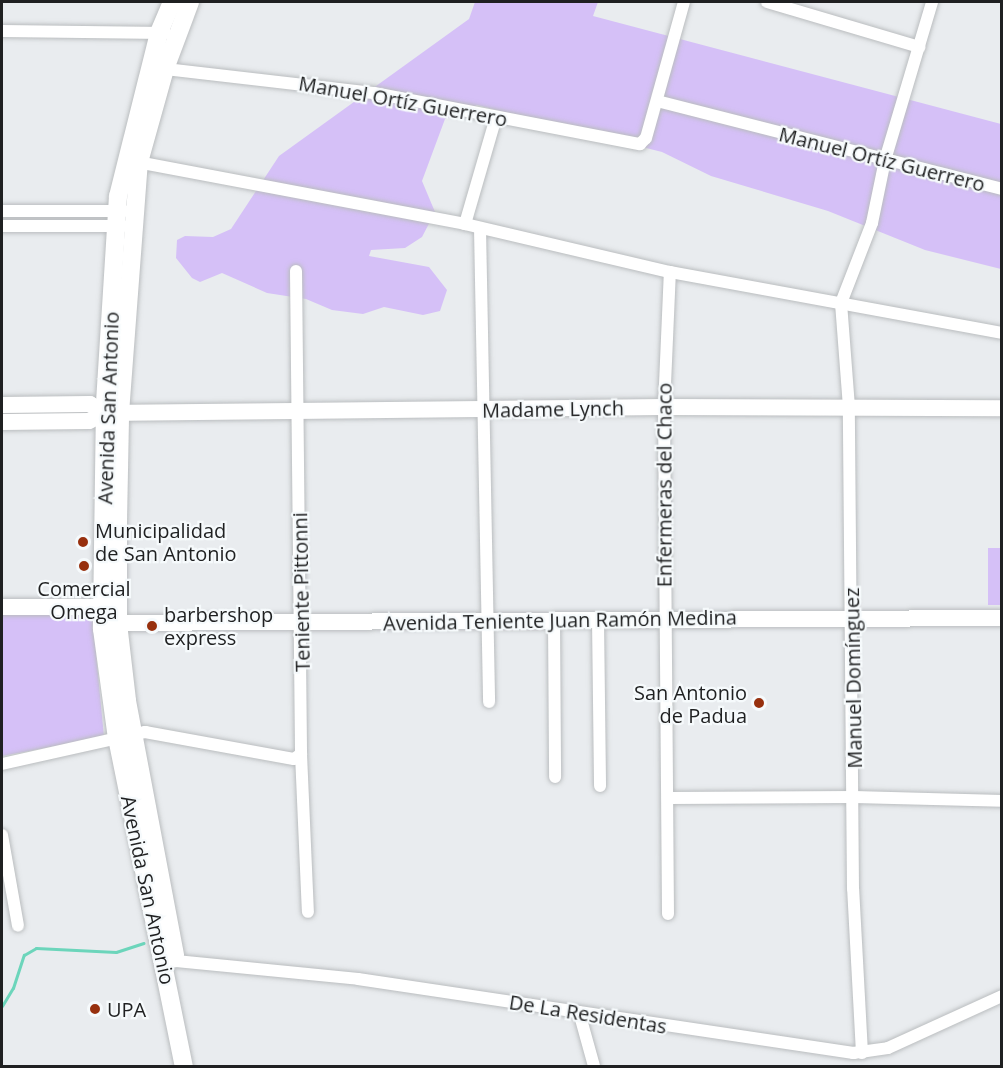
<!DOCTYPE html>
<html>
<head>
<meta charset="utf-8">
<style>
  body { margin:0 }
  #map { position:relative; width:1003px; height:1068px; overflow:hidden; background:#e9ecef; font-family:"Open Sans",sans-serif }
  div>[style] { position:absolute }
  .green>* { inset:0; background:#d5c0f7; transform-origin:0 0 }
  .stream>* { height:3px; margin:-1.5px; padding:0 1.5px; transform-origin:1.5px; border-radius:1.5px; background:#6cd5bb }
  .roads { filter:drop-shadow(0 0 2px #babdbf) drop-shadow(0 0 2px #babdbf) }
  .street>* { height:12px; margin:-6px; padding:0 6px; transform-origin:6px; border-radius:6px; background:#fff }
  .secondary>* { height:16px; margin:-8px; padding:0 8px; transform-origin:8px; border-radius:8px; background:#fff }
  .primary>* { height:18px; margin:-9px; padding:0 9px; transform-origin:9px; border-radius:9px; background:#fff }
  .dots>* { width:16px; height:16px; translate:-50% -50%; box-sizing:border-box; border:3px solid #f6fafc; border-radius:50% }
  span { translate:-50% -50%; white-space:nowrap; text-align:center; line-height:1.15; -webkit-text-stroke:4.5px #f6fafc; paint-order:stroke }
  .street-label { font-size:20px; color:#1f2021 }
  .poi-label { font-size:20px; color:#1f2021 }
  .left { translate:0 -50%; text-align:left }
  .right { translate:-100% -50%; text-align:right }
  .frame { position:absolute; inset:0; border:3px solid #1f2021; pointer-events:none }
</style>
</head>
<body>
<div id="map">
  <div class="green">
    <div style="clip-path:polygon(475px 2px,598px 2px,593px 16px,1001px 124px,1001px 269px,925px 250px,828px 211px,711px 176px,662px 152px,477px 105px,445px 119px,422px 181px,435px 212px,422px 237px,405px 248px,371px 250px,369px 256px,429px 267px,447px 290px,440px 311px,423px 315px,384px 307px,363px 314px,332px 310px,306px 299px,267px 293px,222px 273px,200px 282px,192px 278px,176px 258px,177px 240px,185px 236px,213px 237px,231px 229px,279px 156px,469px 19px)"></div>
    <div style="left:988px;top:548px;width:13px;height:57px"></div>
    <div style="clip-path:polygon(2px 612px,92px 612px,104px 737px,2px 756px)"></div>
  </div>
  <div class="stream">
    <div style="left:2px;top:1006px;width:21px;rotate:-59deg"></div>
    <div style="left:13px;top:988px;width:35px;rotate:-72deg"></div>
    <div style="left:24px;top:955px;width:14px;rotate:-30deg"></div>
    <div style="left:36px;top:948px;width:80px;rotate:2.9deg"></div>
    <div style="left:116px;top:952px;width:29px;rotate:-18deg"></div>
  </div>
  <div class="roads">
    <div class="street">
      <div style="left:767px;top:2px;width:159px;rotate:16.5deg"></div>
      <div style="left:2px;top:31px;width:163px;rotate:0.7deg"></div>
      <div style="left:165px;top:69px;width:210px;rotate:6.6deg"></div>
      <div style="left:374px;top:93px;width:271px;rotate:10.9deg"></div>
      <div style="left:640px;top:144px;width:8px;rotate:-45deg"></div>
      <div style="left:646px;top:138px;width:141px;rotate:-74.4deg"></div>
      <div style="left:657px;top:101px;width:356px;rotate:14.3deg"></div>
      <div style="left:132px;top:161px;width:339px;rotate:10.7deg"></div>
      <div style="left:465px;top:224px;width:211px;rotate:13.2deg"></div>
      <div style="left:670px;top:272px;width:338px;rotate:10.4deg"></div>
      <div style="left:2px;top:211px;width:122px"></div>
      <div style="left:465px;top:224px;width:111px;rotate:-73.8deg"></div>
      <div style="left:2px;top:226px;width:121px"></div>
      <div style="left:480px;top:228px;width:474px;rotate:88.9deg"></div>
      <div style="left:296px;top:271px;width:483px;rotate:89.4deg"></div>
      <div style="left:301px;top:754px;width:158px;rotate:87.5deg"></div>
      <div style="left:598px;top:619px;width:167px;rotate:89.3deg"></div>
      <div style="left:554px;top:620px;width:157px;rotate:89.6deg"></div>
      <div style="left:2px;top:764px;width:147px;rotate:-12.6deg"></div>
      <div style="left:145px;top:732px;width:151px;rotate:10.3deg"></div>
      <div style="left:294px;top:759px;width:9px;rotate:-36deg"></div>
      <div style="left:668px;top:798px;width:186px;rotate:-0.3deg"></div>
      <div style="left:854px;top:797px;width:148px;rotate:1.5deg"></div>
      <div style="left:2px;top:835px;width:92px;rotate:80deg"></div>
      <div style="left:668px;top:914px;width:507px;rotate:-90.45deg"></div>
      <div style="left:664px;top:407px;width:135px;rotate:-87.5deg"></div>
      <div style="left:166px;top:963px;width:10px;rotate:-11deg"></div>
      <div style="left:176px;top:961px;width:183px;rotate:5.6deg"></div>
      <div style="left:358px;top:979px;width:501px;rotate:8.5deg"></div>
      <div style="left:853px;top:1053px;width:35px;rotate:-8deg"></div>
      <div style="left:888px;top:1048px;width:125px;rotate:-24.5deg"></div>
      <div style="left:579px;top:1012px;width:56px;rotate:74.5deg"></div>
      <div style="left:862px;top:1053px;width:164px;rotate:-93.1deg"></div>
      <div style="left:853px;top:889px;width:482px;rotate:-90.5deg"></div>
      <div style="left:849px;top:407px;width:104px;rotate:-94.4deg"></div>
      <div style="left:841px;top:303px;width:86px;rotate:-68.8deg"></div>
      <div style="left:872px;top:223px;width:64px;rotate:-78.3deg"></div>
      <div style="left:885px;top:160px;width:165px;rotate:-73.4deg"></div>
    </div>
    <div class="secondary">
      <div style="left:2px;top:405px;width:88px;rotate:-0.7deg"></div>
      <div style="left:90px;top:404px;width:17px;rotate:31deg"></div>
      <div style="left:2px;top:422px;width:87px;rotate:-0.7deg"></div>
      <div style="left:89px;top:421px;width:18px;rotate:-27deg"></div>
      <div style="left:105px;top:413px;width:559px;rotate:-0.61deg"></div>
      <div style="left:664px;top:407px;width:338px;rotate:0.2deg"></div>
      <div style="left:2px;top:607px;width:113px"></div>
      <div style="left:105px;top:623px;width:897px;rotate:-0.32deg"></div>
    </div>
    <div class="primary">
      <div style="left:172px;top:2px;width:34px;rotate:113deg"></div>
      <div style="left:159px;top:33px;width:168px;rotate:104.1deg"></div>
      <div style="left:118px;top:196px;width:209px;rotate:93.6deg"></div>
      <div style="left:105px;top:405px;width:224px;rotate:90.8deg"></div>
      <div style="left:102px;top:629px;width:110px;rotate:82.2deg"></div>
      <div style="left:117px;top:738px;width:335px;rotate:78.5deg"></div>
      <div style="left:175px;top:955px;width:259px;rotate:-100.7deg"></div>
      <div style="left:127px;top:700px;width:78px;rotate:-96.7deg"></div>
      <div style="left:118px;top:623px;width:101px;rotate:-90deg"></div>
      <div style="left:118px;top:522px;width:109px;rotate:-88.9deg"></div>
      <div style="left:120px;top:413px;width:252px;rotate:-85.7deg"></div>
      <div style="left:139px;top:162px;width:97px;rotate:-74.4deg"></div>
      <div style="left:165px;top:69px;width:72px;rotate:-69.5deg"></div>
    </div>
  </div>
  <div class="dots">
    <div style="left:83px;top:542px;background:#97300e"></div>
    <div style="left:84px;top:566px;background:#97300e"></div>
    <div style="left:152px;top:626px;background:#97300e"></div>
    <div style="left:759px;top:703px;background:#97300e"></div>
    <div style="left:95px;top:1009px;background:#97300e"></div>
  </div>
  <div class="street-label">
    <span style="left:403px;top:101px;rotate:10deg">Manuel Ortíz Guerrero</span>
    <span style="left:882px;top:159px;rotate:14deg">Manuel Ortíz Guerrero</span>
    <span style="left:108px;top:408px;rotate:-88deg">Avenida San Antonio</span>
    <span style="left:553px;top:409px;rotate:-1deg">Madame Lynch</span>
    <span style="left:664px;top:485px;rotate:-90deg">Enfermeras del Chaco</span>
    <span style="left:301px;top:592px;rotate:-91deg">Teniente Pittonni</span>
    <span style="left:560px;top:620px;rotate:-1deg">Avenida Teniente Juan Ramón Medina</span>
    <span style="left:853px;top:678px;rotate:-91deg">Manuel Domínguez</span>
    <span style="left:148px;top:890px;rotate:78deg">Avenida San Antonio</span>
    <span style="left:588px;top:1014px;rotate:9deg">De La Residentas</span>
  </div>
  <div class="poi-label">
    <span class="left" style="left:95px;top:542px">Municipalidad<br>de San Antonio</span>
    <span style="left:84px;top:600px">Comercial<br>Omega</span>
    <span class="left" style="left:164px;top:626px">barbershop<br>express</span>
    <span class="right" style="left:747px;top:704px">San Antonio<br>de Padua</span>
    <span class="left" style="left:107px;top:1009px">UPA</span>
  </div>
  <div class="frame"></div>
</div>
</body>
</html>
